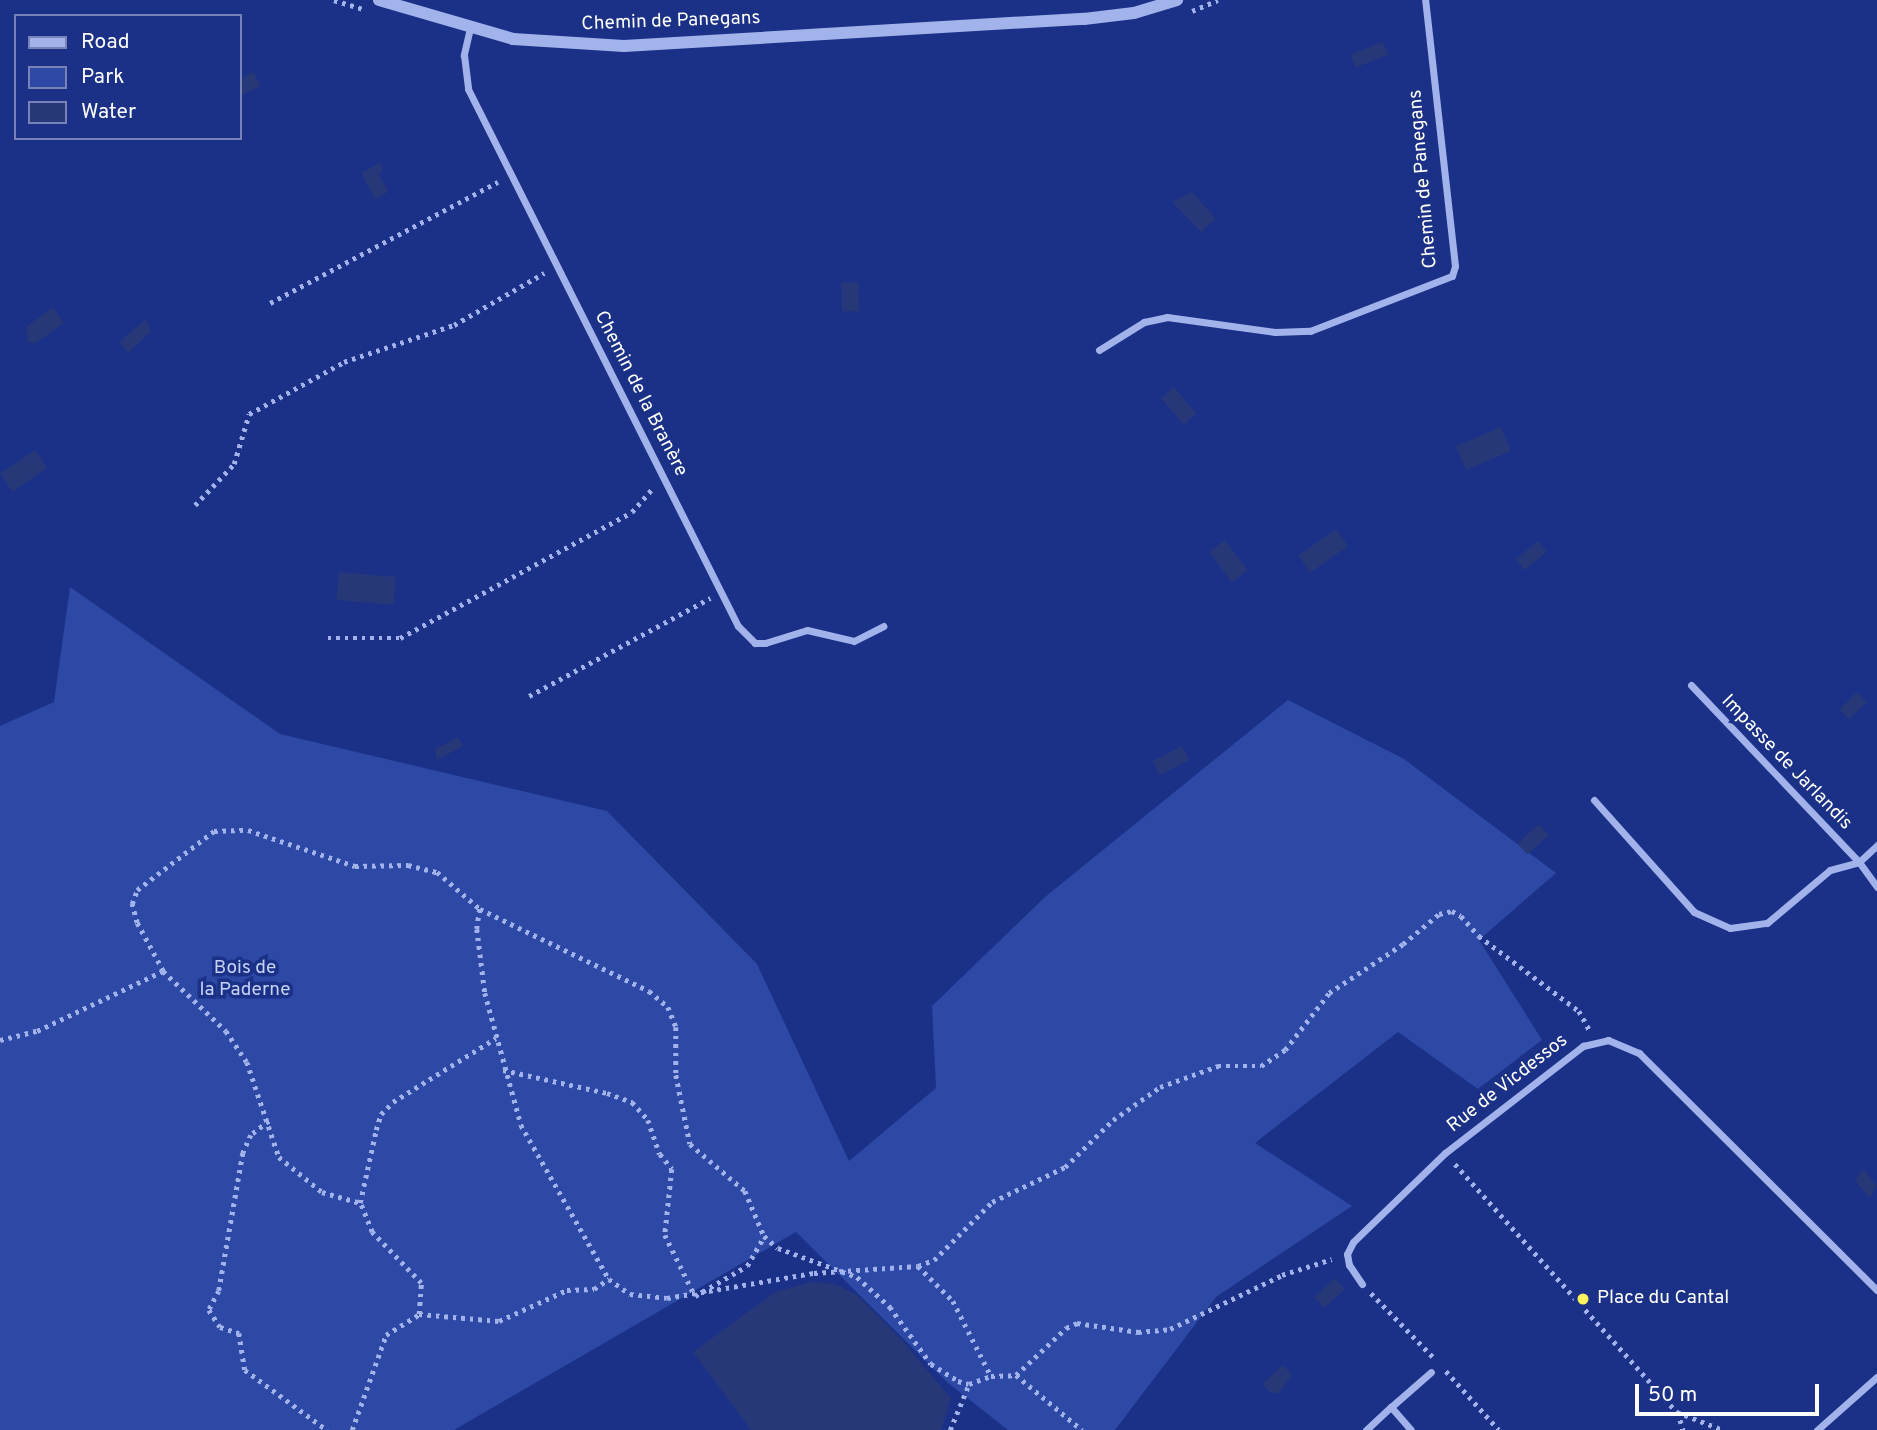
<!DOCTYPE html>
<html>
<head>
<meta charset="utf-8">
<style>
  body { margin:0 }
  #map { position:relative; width:1877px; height:1430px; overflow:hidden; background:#1a3187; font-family:Overpass,sans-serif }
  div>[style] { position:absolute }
  .green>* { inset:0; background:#2d48a5 }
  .water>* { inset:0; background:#273879; transform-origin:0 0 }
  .path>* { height:4.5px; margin-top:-2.25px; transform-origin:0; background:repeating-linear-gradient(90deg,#a2b3ec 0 3.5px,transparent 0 8.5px) }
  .minor>* { height:7px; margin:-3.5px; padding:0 3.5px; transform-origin:3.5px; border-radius:3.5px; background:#a2b3ec }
  .tertiary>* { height:12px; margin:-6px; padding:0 6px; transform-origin:6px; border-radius:6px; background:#a2b3ec }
  .dots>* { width:19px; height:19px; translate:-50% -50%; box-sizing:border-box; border:4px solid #1a3187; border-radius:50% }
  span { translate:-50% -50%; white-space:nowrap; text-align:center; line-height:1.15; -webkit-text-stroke:7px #1a3187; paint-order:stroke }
  .street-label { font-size:19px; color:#fff }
  .park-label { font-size:19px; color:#c7d2f9 }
  .poi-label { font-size:19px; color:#fff }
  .left { translate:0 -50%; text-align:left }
  .legend { position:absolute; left:14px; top:14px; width:228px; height:126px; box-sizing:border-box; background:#1a3187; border:2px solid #7683b7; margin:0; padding:9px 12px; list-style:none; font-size:21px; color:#fff }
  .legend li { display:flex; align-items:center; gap:14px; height:35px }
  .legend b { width:35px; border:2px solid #7683b7 }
  .scale { position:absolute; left:1635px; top:1384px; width:184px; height:32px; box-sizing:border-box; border:4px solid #fff; border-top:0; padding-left:9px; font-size:21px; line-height:24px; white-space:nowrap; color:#fff; -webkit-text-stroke:5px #1a3187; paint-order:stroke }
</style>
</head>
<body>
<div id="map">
  <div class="green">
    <div style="clip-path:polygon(70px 587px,280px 734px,607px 811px,757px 964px,849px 1161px,936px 1088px,932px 1006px,1045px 897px,1288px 700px,1404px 759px,1556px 873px,1479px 940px,1542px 1040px,1478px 1089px,1398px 1032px,1255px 1143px,1352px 1206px,1216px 1297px,1115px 1430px,1008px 1430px,947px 1382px,796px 1232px,454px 1430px,0 1430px,0 726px,54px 702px)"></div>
  </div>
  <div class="water">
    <div style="left:1383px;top:42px;width:14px;height:35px;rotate:69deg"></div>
    <div style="clip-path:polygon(254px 72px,260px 86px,240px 96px,240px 79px)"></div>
    <div style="clip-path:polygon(380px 163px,383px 171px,379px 174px,388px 192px,375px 199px,361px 173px)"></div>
    <div style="clip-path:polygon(1192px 192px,1216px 219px,1201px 232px,1172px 202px)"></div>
    <div style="left:858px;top:282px;width:29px;height:17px;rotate:88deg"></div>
    <div style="clip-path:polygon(53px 307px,64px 323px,36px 343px,28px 342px,26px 327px)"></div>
    <div style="clip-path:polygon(146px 319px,151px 332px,128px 353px,119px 342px)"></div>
    <div style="left:1174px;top:387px;width:35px;height:17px;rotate:50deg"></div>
    <div style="left:1501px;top:427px;width:26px;height:49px;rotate:67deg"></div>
    <div style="left:35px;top:450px;width:22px;height:42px;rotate:56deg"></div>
    <div style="left:1336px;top:529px;width:21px;height:46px;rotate:55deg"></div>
    <div style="left:1225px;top:540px;width:38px;height:20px;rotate:53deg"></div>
    <div style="left:1538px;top:541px;width:14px;height:29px;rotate:51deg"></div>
    <div style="left:339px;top:572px;width:57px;height:28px;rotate:5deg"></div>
    <div style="left:1857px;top:692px;width:14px;height:25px;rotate:45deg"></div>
    <div style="clip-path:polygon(458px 737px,463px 746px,437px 760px,435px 749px)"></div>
    <div style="left:1182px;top:746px;width:16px;height:33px;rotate:63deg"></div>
    <div style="left:1539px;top:824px;width:15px;height:29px;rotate:48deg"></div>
    <div style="clip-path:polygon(1863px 1169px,1877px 1185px,1870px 1198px,1855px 1181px)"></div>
    <div style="left:1335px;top:1278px;width:15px;height:28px;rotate:48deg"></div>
    <div style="clip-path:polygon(811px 1282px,835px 1284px,857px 1295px,901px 1339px,951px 1398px,941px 1430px,751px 1430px,693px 1352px,775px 1292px)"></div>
    <div style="clip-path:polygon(1283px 1365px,1292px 1375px,1279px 1393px,1271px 1393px,1262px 1384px)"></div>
  </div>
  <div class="path">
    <div style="left:334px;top:0;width:31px;rotate:17deg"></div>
    <div style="left:1192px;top:11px;width:28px;rotate:-23deg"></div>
    <div style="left:270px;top:303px;width:258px;rotate:-28deg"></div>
    <div style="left:195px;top:505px;width:57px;rotate:-46.4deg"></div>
    <div style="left:234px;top:464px;width:52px;rotate:-73.3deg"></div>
    <div style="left:249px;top:414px;width:108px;rotate:-28.7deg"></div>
    <div style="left:344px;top:362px;width:116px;rotate:-18.6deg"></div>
    <div style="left:454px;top:325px;width:104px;rotate:-30deg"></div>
    <div style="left:328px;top:638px;width:72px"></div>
    <div style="left:400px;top:638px;width:264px;rotate:-28.5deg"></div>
    <div style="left:632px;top:512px;width:30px;rotate:-49deg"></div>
    <div style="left:529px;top:696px;width:206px;rotate:-28.4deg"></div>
    <div style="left:480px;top:909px;width:20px;rotate:99deg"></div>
    <div style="left:477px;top:929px;width:64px;rotate:82.9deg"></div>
    <div style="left:485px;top:993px;width:137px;rotate:74.7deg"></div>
    <div style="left:521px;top:1125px;width:177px;rotate:60.3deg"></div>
    <div style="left:163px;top:971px;width:87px;rotate:43.6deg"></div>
    <div style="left:226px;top:1031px;width:37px;rotate:56deg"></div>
    <div style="left:247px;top:1062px;width:100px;rotate:71.4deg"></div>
    <div style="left:279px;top:1157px;width:55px;rotate:39.1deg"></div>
    <div style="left:322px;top:1192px;width:40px;rotate:16deg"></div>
    <div style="left:0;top:1040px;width:38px;rotate:-14deg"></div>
    <div style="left:37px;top:1031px;width:140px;rotate:-25.5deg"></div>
    <div style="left:163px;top:971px;width:55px;rotate:-118.4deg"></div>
    <div style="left:137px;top:923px;width:20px;rotate:-105deg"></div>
    <div style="left:132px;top:904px;width:15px;rotate:-70deg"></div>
    <div style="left:137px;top:890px;width:97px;rotate:-37.5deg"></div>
    <div style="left:214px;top:831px;width:34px;rotate:-2deg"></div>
    <div style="left:248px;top:830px;width:113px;rotate:18.6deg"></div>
    <div style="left:355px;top:866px;width:53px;rotate:-1.1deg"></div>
    <div style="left:408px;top:865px;width:30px;rotate:14deg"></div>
    <div style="left:437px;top:872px;width:57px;rotate:40.7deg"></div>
    <div style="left:480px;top:909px;width:188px;rotate:25.9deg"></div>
    <div style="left:649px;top:991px;width:25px;rotate:40deg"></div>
    <div style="left:668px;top:1007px;width:22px;rotate:68deg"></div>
    <div style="left:676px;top:1027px;width:48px;rotate:90deg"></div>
    <div style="left:676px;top:1075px;width:70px;rotate:78.5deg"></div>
    <div style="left:690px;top:1144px;width:72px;rotate:40.5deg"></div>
    <div style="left:745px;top:1191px;width:49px;rotate:67.1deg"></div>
    <div style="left:764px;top:1236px;width:18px;rotate:41deg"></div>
    <div style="left:778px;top:1248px;width:84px;rotate:20.2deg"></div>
    <div style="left:857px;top:1277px;width:45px;rotate:42.3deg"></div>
    <div style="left:890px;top:1307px;width:70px;rotate:54.3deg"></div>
    <div style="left:931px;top:1364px;width:32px;rotate:32deg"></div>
    <div style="left:958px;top:1381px;width:11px;rotate:15deg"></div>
    <div style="left:969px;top:1384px;width:23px;rotate:-20deg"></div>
    <div style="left:991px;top:1376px;width:25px;rotate:-2deg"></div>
    <div style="left:1016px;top:1375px;width:69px;rotate:-43.2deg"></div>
    <div style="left:1066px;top:1328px;width:12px;rotate:-24deg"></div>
    <div style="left:1077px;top:1323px;width:62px;rotate:8.4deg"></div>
    <div style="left:1138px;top:1332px;width:32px;rotate:-5deg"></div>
    <div style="left:1170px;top:1329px;width:124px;rotate:-25.7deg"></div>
    <div style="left:1282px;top:1275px;width:52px;rotate:-17.7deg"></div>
    <div style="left:503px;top:1070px;width:107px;rotate:12.5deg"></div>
    <div style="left:607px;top:1093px;width:27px;rotate:20deg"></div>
    <div style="left:632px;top:1102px;width:24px;rotate:48deg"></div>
    <div style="left:648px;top:1120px;width:36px;rotate:71deg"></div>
    <div style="left:660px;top:1154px;width:19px;rotate:51deg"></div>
    <div style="left:672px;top:1169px;width:66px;rotate:96.1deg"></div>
    <div style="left:665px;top:1235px;width:68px;rotate:63.8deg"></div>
    <div style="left:695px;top:1296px;width:60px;rotate:-30deg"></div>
    <div style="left:747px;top:1266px;width:34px;rotate:-60deg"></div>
    <div style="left:269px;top:1121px;width:23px;rotate:142deg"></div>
    <div style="left:251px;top:1135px;width:20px;rotate:114deg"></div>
    <div style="left:243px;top:1153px;width:140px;rotate:99.9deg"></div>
    <div style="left:219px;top:1291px;width:21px;rotate:118deg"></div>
    <div style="left:209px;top:1310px;width:20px;rotate:57deg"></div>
    <div style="left:220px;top:1327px;width:20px;rotate:18deg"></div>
    <div style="left:239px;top:1333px;width:37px;rotate:81deg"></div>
    <div style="left:245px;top:1370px;width:102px;rotate:36.2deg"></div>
    <div style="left:1455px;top:1164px;width:333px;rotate:48.2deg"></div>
    <div style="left:1677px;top:1412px;width:49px;rotate:21.4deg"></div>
    <div style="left:918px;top:1266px;width:49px;rotate:45deg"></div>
    <div style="left:953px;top:1301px;width:84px;rotate:63.1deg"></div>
    <div style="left:1371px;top:1293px;width:89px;rotate:45.9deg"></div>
    <div style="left:419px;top:1314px;width:31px;rotate:-86deg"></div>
    <div style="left:421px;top:1283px;width:71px;rotate:-133.9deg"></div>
    <div style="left:372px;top:1232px;width:31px;rotate:-112deg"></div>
    <div style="left:360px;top:1203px;width:75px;rotate:-77.6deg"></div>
    <div style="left:376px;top:1130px;width:17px;rotate:-73deg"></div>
    <div style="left:381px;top:1114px;width:17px;rotate:-45deg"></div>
    <div style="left:393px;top:1102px;width:121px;rotate:-31.9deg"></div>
    <div style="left:1446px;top:1371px;width:79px;rotate:48.1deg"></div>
    <div style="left:1016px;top:1375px;width:86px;rotate:39.8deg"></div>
    <div style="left:1678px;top:1412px;width:19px;rotate:74deg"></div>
    <div style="left:352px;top:1430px;width:101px;rotate:-70.3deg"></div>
    <div style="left:386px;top:1335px;width:39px;rotate:-32deg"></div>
    <div style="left:419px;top:1314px;width:80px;rotate:5deg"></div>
    <div style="left:499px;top:1321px;width:75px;rotate:-24.5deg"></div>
    <div style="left:567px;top:1290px;width:27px;rotate:-2deg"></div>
    <div style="left:594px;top:1289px;width:18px;rotate:-34deg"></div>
    <div style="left:609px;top:1279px;width:26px;rotate:36deg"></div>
    <div style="left:630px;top:1294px;width:37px;rotate:6deg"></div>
    <div style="left:667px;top:1298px;width:149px;rotate:-9.7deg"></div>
    <div style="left:814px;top:1273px;width:104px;rotate:-3.9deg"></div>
    <div style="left:918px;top:1266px;width:17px;rotate:-21deg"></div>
    <div style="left:934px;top:1260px;width:82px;rotate:-45deg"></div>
    <div style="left:992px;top:1202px;width:81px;rotate:-25.6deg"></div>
    <div style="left:1065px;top:1167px;width:67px;rotate:-44.4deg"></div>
    <div style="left:1113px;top:1120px;width:57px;rotate:-35.1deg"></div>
    <div style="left:1160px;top:1087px;width:62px;rotate:-19.9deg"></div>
    <div style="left:1218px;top:1066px;width:43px"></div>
    <div style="left:1261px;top:1066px;width:29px;rotate:-34deg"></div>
    <div style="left:1285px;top:1050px;width:72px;rotate:-52.3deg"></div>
    <div style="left:1329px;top:993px;width:89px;rotate:-33.5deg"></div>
    <div style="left:1403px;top:944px;width:47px;rotate:-39.8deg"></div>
    <div style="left:1439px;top:914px;width:13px;rotate:-13deg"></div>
    <div style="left:1452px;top:911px;width:10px;rotate:29deg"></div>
    <div style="left:1461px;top:916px;width:27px;rotate:48deg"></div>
    <div style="left:1479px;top:936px;width:125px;rotate:36.9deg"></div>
    <div style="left:1579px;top:1011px;width:21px;rotate:61deg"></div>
    <div style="left:950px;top:1430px;width:50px;rotate:-67.6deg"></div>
  </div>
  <div class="minor">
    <div style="left:470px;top:28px;width:28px;rotate:103deg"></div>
    <div style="left:464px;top:55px;width:34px;rotate:83deg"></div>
    <div style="left:468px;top:89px;width:601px;rotate:63.31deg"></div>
    <div style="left:738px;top:626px;width:24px;rotate:45deg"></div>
    <div style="left:755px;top:643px;width:10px"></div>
    <div style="left:765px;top:643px;width:44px;rotate:-17.2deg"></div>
    <div style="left:807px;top:630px;width:48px;rotate:13.2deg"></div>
    <div style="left:854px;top:641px;width:33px;rotate:-27deg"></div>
    <div style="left:1099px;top:350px;width:53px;rotate:-31.9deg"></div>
    <div style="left:1144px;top:322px;width:24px;rotate:-12deg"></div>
    <div style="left:1167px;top:317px;width:109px;rotate:7.9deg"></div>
    <div style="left:1275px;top:332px;width:35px;rotate:-2deg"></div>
    <div style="left:1310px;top:331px;width:152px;rotate:-21.2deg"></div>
    <div style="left:1452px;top:276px;width:10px;rotate:-73deg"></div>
    <div style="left:1455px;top:266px;width:268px;rotate:-96.4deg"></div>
    <div style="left:1691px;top:685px;width:244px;rotate:46.5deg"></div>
    <div style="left:1859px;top:862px;width:31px;rotate:54deg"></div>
    <div style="left:1594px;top:800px;width:150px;rotate:48.2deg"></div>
    <div style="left:1694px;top:912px;width:39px;rotate:24deg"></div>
    <div style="left:1730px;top:928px;width:37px;rotate:-8deg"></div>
    <div style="left:1767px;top:923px;width:82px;rotate:-40.1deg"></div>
    <div style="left:1830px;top:870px;width:30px;rotate:-15deg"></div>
    <div style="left:1859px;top:862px;width:25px;rotate:-43deg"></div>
    <div style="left:1362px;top:1284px;width:23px;rotate:-124deg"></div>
    <div style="left:1349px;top:1265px;width:11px;rotate:-100deg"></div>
    <div style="left:1347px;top:1254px;width:13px;rotate:-63deg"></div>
    <div style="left:1353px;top:1242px;width:128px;rotate:-44.1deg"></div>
    <div style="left:1445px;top:1153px;width:175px;rotate:-37.8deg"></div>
    <div style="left:1583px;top:1046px;width:26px;rotate:-13deg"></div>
    <div style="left:1608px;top:1040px;width:34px;rotate:23deg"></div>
    <div style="left:1639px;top:1053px;width:336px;rotate:44.9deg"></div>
    <div style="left:1391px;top:1407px;width:53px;rotate:-41.2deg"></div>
    <div style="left:1366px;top:1430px;width:34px;rotate:-43deg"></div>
    <div style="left:1391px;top:1407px;width:30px;rotate:49deg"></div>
    <div style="left:1817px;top:1430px;width:80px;rotate:-41.5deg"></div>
  </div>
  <div class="tertiary">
    <div style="left:379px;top:0;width:140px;rotate:16.2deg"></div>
    <div style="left:513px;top:39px;width:111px;rotate:3.6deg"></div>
    <div style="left:624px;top:46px;width:461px;rotate:-3.4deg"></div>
    <div style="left:1084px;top:19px;width:50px;rotate:-6.8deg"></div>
    <div style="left:1134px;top:13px;width:45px;rotate:-16.8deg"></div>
  </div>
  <div class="dots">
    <div style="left:1583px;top:1299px;background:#fef45e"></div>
  </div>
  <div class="street-label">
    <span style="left:671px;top:22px;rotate:-2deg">Chemin de Panegans</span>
    <span style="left:1424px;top:179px;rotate:-95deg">Chemin de Panegans</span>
    <span style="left:640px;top:394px;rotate:63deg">Chemin de la Branère</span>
    <span style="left:1786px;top:763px;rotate:46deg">Impasse de Jarlandis</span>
    <span style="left:1508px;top:1084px;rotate:-38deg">Rue de Vicdessos</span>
  </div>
  <div class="park-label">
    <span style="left:245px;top:980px">Bois de<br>la Paderne</span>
  </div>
  <div class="poi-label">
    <span class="left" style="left:1597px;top:1299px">Place du Cantal</span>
  </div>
  <ul class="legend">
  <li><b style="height:9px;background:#a2b3ec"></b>Road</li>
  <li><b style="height:19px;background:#2d48a5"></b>Park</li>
  <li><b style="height:19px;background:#273879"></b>Water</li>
  </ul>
  <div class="scale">50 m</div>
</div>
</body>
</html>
